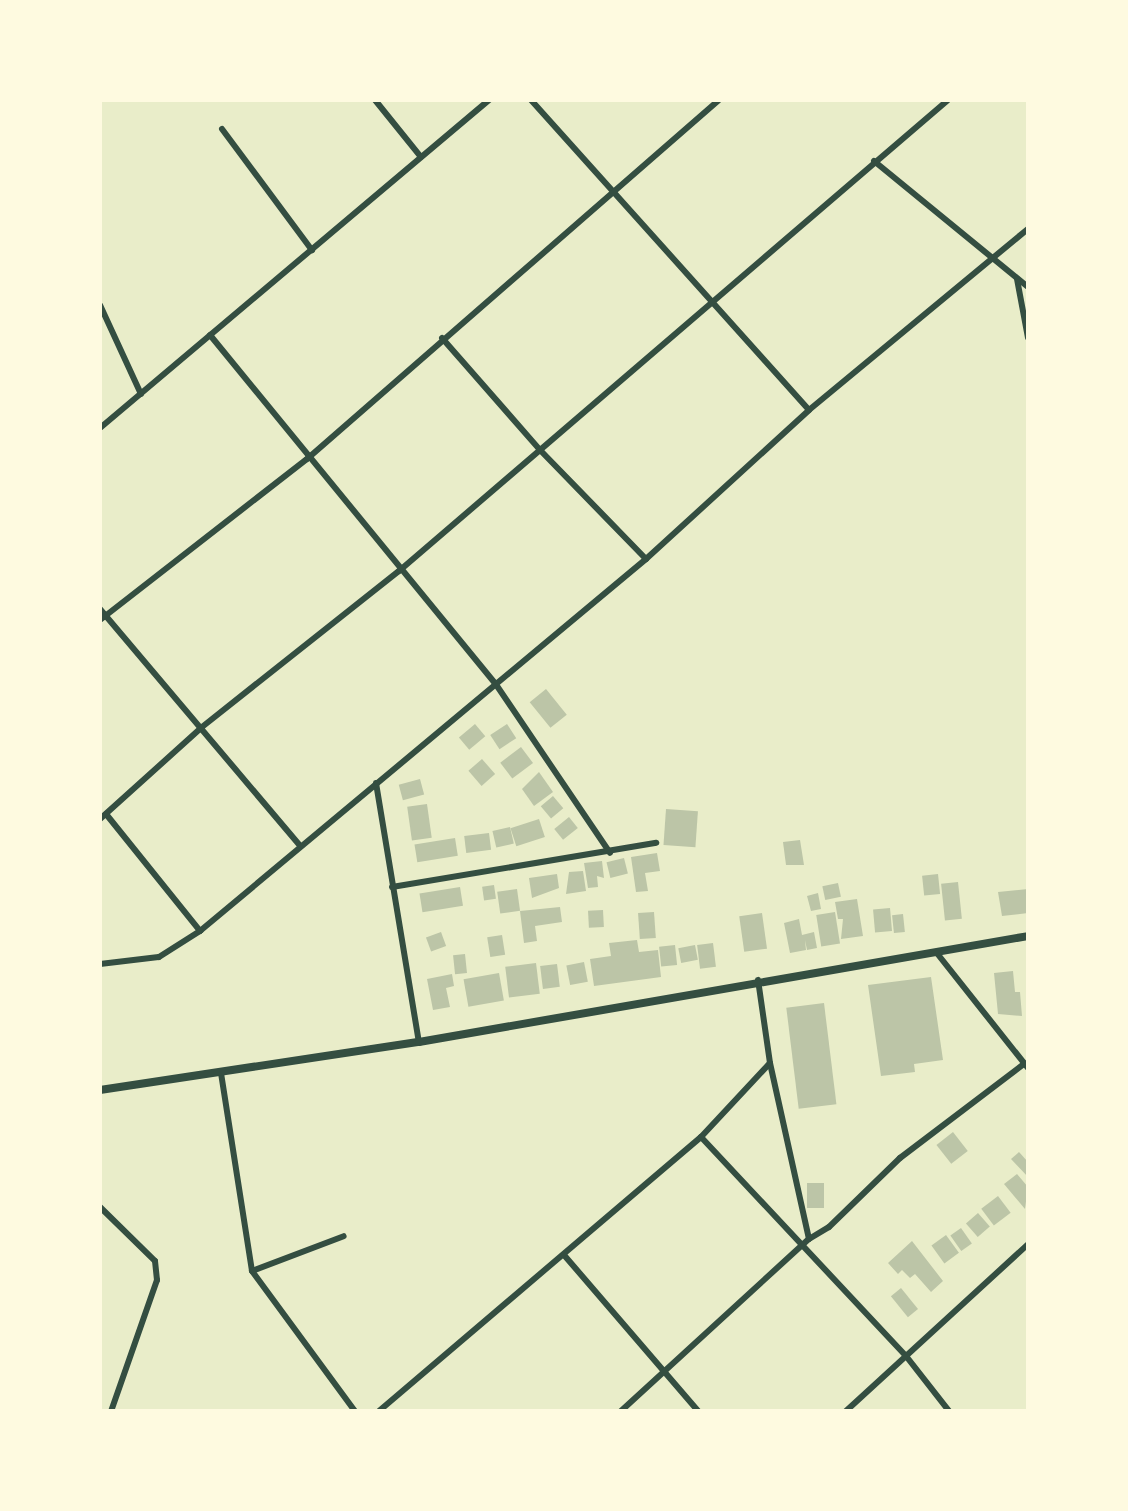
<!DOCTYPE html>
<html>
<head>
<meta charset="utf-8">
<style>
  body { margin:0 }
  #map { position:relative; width:1128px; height:1511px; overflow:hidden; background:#e9edc9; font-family:Mulish,sans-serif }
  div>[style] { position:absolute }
  .building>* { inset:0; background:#bcc5a7; transform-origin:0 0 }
  .minor>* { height:6px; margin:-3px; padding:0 3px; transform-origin:3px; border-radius:3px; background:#344e41 }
  .secondary>* { height:8px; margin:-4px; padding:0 4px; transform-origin:4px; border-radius:4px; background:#344e41 }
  span { translate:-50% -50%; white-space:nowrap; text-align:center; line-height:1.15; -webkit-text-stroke:8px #fefae0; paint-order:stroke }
  .frame { position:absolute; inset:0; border:102px solid #fefae0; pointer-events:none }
</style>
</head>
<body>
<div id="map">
  <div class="building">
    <div style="left:546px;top:689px;width:33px;height:21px;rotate:51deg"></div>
    <div style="left:475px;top:724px;width:16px;height:21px;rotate:50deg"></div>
    <div style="left:507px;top:724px;width:17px;height:20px;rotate:57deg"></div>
    <div style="left:521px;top:747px;width:20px;height:26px;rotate:53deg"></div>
    <div style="left:482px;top:759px;width:20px;height:18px;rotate:49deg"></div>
    <div style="clip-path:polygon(539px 772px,553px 792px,534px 806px,522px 789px)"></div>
    <div style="left:420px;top:779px;width:16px;height:22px;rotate:75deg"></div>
    <div style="left:553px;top:796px;width:16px;height:16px;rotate:50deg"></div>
    <div style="left:427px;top:804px;width:34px;height:20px;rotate:82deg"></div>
    <div style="left:666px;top:809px;width:32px;height:36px;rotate:4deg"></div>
    <div style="left:569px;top:817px;width:14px;height:19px;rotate:51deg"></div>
    <div style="left:539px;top:819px;width:19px;height:30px;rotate:72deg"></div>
    <div style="left:510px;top:827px;width:17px;height:18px;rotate:77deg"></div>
    <div style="left:489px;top:833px;width:17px;height:25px;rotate:83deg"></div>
    <div style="left:455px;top:838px;width:18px;height:41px;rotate:81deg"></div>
    <div style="clip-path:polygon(800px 840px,804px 865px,786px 865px,783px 842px)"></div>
    <div style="clip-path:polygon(657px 853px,660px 871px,645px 873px,648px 891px,636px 892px,631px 857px)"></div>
    <div style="left:624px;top:858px;width:16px;height:18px;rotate:76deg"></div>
    <div style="clip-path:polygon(602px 861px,604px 878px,597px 876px,598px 887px,588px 888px,584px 863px)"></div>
    <div style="clip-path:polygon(583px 871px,586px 891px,566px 894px,569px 872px)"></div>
    <div style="clip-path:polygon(557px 874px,559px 888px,532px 898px,529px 878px)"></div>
    <div style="left:938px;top:874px;width:20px;height:16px;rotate:84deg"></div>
    <div style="left:958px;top:882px;width:37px;height:17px;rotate:84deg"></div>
    <div style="left:838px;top:883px;width:14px;height:16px;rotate:78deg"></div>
    <div style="left:494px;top:885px;width:14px;height:12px;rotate:82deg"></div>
    <div style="left:460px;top:887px;width:19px;height:41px;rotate:81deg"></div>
    <div style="left:517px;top:889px;width:22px;height:20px;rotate:82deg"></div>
    <div style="clip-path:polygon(1028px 889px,1028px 913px,1002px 916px,998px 892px)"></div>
    <div style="clip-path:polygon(818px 893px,821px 909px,811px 911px,807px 896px)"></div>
    <div style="clip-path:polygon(857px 899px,863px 936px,841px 939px,843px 919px,838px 919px,835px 902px)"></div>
    <div style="clip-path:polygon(560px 907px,562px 922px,535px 926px,537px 941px,524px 943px,520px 911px)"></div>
    <div style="left:890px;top:908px;width:23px;height:17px;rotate:85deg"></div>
    <div style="left:603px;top:910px;width:17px;height:15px;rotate:87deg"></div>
    <div style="left:654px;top:912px;width:26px;height:16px;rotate:86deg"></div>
    <div style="left:835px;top:912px;width:32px;height:19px;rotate:81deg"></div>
    <div style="left:762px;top:913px;width:36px;height:23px;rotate:82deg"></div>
    <div style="left:903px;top:914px;width:18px;height:11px;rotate:84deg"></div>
    <div style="clip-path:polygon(799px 919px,802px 935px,814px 932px,817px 948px,807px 950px,805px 940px,806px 950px,790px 953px,784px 923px)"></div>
    <div style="left:441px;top:932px;width:15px;height:16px;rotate:70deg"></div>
    <div style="left:502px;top:935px;width:20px;height:15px;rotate:81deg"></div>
    <div style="clip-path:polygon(637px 940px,639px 952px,658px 950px,661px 977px,594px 986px,590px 959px,611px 956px,609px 943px)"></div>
    <div style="left:713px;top:943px;width:24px;height:16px;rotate:83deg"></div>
    <div style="left:675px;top:945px;width:20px;height:16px;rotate:84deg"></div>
    <div style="left:695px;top:945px;width:15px;height:17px;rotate:79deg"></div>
    <div style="left:465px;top:954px;width:19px;height:12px;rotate:84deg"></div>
    <div style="left:584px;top:962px;width:20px;height:18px;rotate:79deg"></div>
    <div style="left:536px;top:963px;width:31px;height:31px;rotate:83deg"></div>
    <div style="left:557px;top:964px;width:23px;height:17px;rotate:83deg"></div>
    <div style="clip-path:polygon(1013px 971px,1015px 992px,1020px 992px,1022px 1016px,998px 1014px,994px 973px)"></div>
    <div style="left:499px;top:973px;width:28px;height:36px;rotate:80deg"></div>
    <div style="clip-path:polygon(452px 974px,454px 986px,446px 988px,450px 1007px,433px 1010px,427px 979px)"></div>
    <div style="clip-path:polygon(931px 977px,943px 1060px,914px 1064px,915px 1072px,881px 1076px,868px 985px)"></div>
    <div style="left:824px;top:1003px;width:102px;height:38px;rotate:83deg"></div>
    <div style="left:953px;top:1132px;width:24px;height:21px;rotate:52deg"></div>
    <div style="clip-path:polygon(1019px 1152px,1028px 1162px,1028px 1177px,1011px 1159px)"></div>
    <div style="clip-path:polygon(1017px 1174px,1028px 1187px,1025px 1209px,1004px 1184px)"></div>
    <div style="left:807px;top:1183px;width:17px;height:25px"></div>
    <div style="left:998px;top:1196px;width:21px;height:21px;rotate:53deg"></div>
    <div style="left:978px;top:1213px;width:18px;height:16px;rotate:49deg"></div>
    <div style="left:961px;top:1228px;width:19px;height:13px;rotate:55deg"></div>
    <div style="left:946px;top:1235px;width:22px;height:18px;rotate:54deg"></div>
    <div style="clip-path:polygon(912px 1241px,943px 1281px,931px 1292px,915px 1274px,910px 1278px,902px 1270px,898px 1274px,888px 1263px)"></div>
    <div style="left:901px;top:1288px;width:27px;height:13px;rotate:51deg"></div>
  </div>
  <div class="minor">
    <div style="left:375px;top:100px;width:73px;rotate:51.1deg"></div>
    <div style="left:531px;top:100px;width:416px;rotate:48.1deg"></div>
    <div style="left:222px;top:129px;width:151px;rotate:53.4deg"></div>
    <div style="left:874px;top:161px;width:199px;rotate:39.3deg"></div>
    <div style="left:1017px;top:279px;width:60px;rotate:79.4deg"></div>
    <div style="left:100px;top:305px;width:98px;rotate:65.3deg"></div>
    <div style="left:210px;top:335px;width:450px;rotate:50.7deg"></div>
    <div style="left:495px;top:683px;width:205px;rotate:55.9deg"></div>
    <div style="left:442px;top:338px;width:149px;rotate:48.8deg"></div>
    <div style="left:540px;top:450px;width:152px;rotate:45.8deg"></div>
    <div style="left:100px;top:428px;width:509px;rotate:-40.14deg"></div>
    <div style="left:100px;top:609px;width:310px;rotate:49.8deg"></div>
    <div style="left:100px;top:620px;width:262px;rotate:-37.9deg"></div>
    <div style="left:307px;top:459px;width:546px;rotate:-41.07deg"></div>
    <div style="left:376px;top:783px;width:263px;rotate:80.6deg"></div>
    <div style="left:106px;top:814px;width:150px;rotate:51.2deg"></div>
    <div style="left:100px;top:819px;width:137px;rotate:-42deg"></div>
    <div style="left:202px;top:727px;width:251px;rotate:-38.4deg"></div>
    <div style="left:399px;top:571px;width:723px;rotate:-40.63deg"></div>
    <div style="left:392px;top:887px;width:268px;rotate:-9.5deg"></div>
    <div style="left:936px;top:952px;width:148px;rotate:51.6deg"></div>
    <div style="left:100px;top:964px;width:59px;rotate:-6.8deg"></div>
    <div style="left:159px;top:957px;width:49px;rotate:-32.4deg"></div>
    <div style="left:200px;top:931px;width:581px;rotate:-39.83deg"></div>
    <div style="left:646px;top:559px;width:221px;rotate:-42.4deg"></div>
    <div style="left:809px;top:410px;width:284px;rotate:-39.6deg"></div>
    <div style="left:221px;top:1073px;width:200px;rotate:81.1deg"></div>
    <div style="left:252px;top:1271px;width:174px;rotate:53.7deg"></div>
    <div style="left:701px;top:1137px;width:300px;rotate:46.9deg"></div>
    <div style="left:906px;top:1356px;width:70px;rotate:52deg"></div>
    <div style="left:100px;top:1207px;width:77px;rotate:44.5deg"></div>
    <div style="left:155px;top:1261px;width:19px;rotate:84deg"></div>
    <div style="left:157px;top:1280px;width:139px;rotate:109.3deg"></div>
    <div style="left:809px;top:1239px;width:23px;rotate:-31deg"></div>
    <div style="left:829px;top:1227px;width:99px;rotate:-44.2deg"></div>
    <div style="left:900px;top:1158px;width:156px;rotate:-37.2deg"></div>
    <div style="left:564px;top:1255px;width:206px;rotate:49.3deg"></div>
    <div style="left:252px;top:1271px;width:98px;rotate:-20.8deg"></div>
    <div style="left:379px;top:1411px;width:423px;rotate:-40.4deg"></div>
    <div style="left:701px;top:1137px;width:101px;rotate:-47deg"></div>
    <div style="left:621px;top:1411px;width:255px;rotate:-42.5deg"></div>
    <div style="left:809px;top:1239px;width:180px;rotate:-102.5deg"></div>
    <div style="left:770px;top:1063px;width:84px;rotate:-98.2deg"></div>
    <div style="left:846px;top:1411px;width:247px;rotate:-42.5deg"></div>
  </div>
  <div class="secondary">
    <div style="left:100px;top:1090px;width:323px;rotate:-8.6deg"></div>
    <div style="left:419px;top:1042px;width:618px;rotate:-9.87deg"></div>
  </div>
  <div class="frame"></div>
</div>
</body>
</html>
